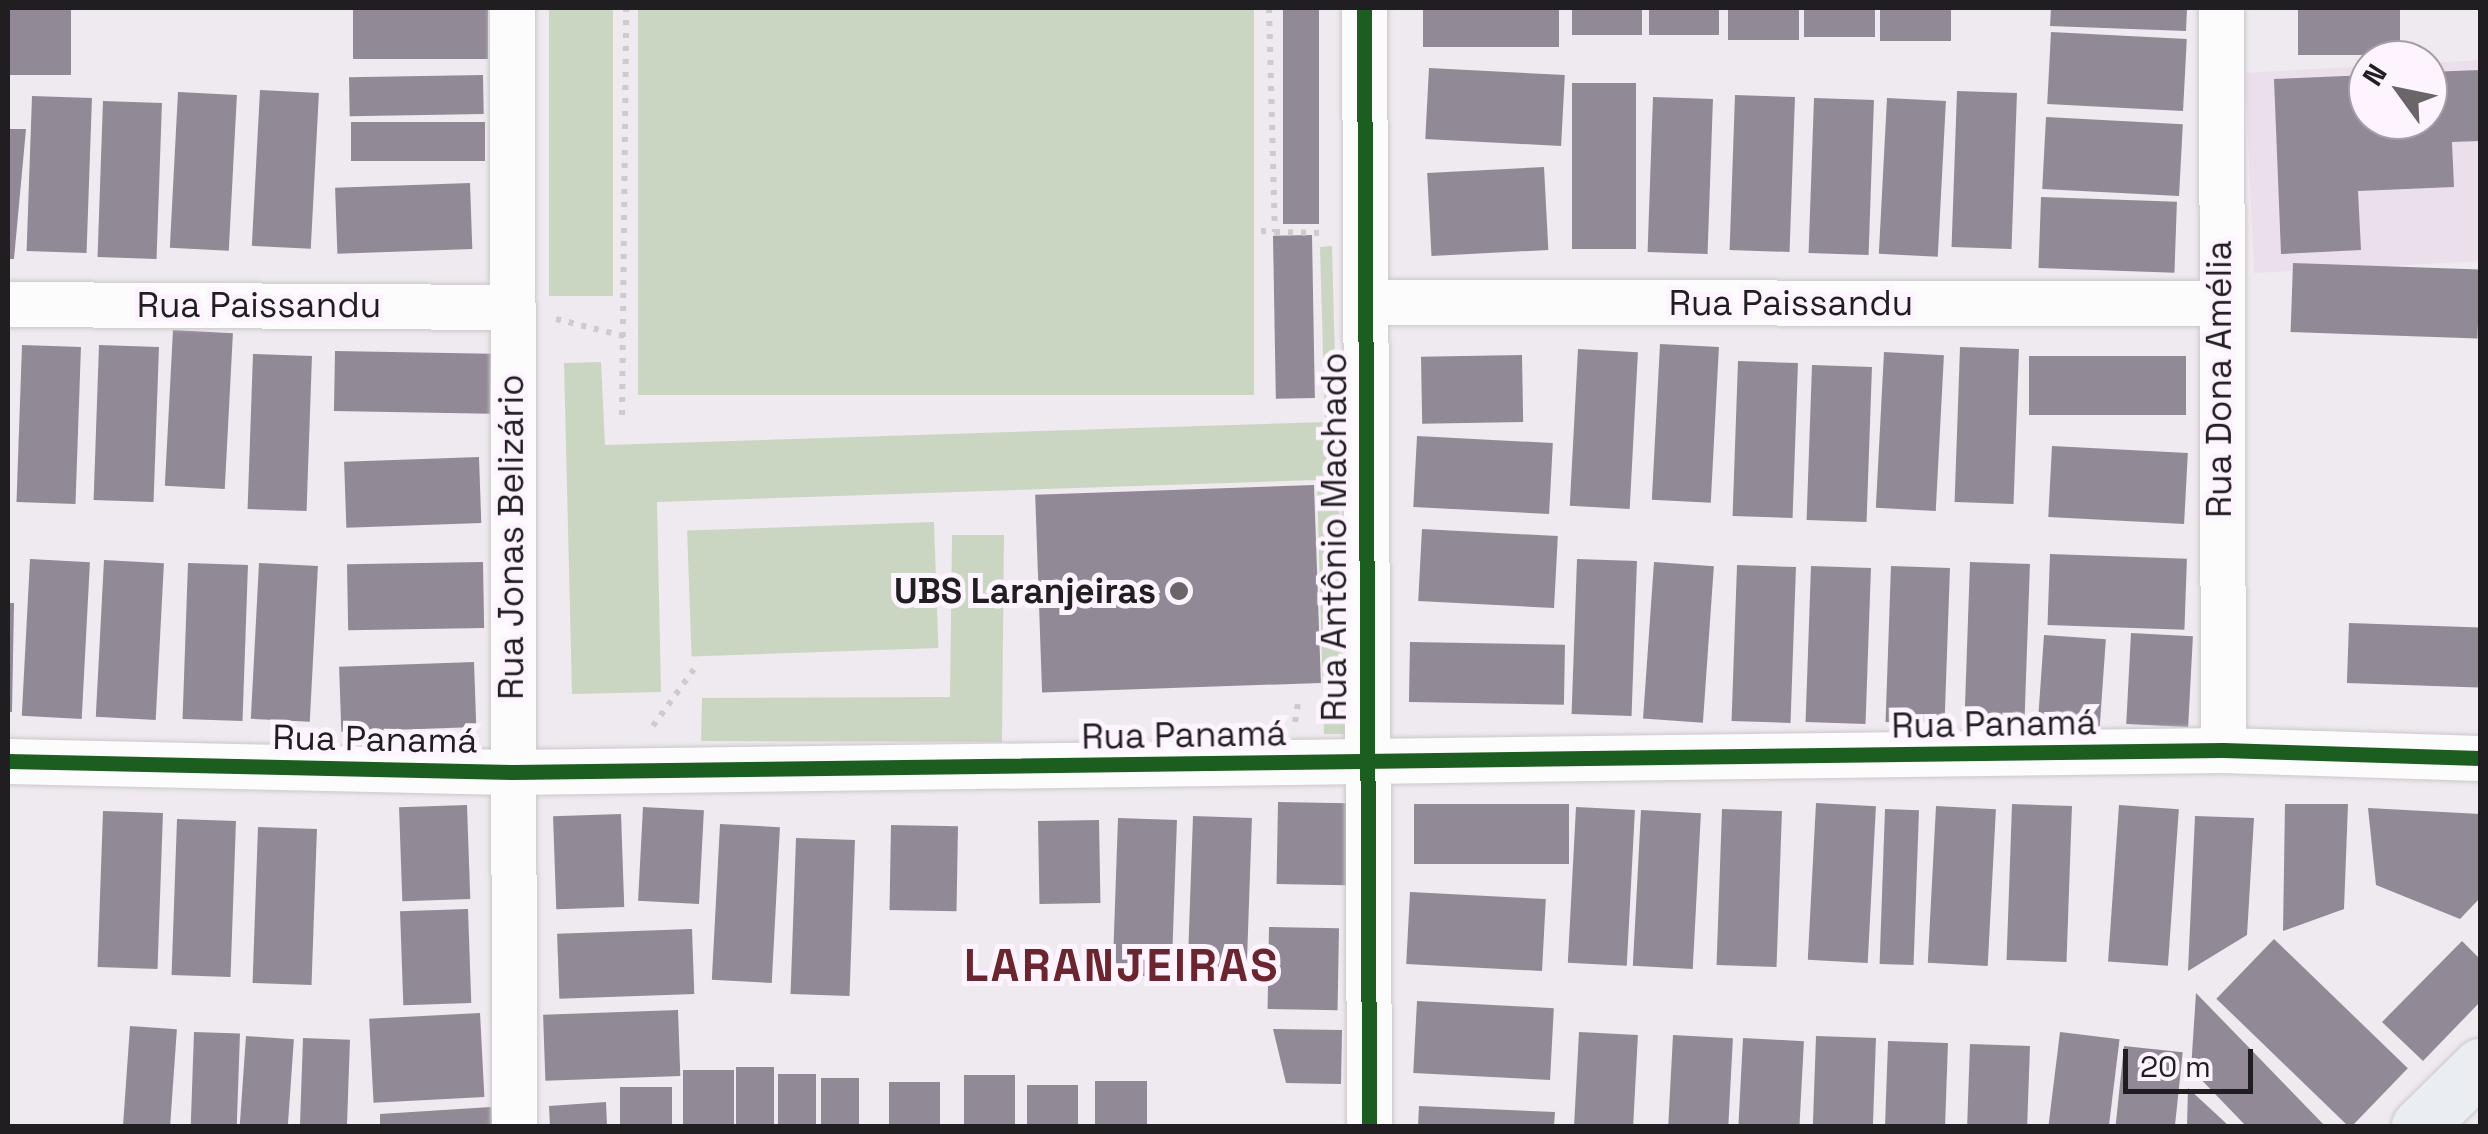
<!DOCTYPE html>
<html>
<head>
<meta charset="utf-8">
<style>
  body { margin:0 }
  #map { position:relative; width:2488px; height:1134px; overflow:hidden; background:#efeaef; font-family:"Space Grotesk",sans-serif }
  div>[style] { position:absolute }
  .built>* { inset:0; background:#eadfea }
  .green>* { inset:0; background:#cbd6c2; transform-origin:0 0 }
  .building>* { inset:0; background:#918a96; transform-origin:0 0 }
  .path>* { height:6px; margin-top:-3px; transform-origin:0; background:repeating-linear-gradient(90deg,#cdcbce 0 5px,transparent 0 13px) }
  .roads { filter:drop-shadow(0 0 2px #cbc7cb) drop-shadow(0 0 2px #cbc7cb) }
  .minor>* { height:45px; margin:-22.5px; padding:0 22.5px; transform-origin:22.5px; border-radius:22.5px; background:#fdfcfd }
  .major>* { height:55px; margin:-27.5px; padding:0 27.5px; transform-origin:27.5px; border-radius:27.5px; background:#eaedf2 }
  .cycleway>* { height:15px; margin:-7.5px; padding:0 7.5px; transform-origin:7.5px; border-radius:7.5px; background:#1b5e20 }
  .dots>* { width:28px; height:28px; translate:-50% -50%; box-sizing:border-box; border:5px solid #fef4ff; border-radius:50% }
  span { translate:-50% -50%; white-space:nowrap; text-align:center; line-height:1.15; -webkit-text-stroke:10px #fef4ff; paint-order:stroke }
  .street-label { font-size:35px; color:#211e21 }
  .poi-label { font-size:35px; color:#211e21; font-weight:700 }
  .right { translate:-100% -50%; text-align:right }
  .district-label { font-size:45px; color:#6b252e; font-weight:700; letter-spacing:2.5px }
  .frame { position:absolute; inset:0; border:10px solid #211e21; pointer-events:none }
  .north { position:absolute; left:2348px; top:40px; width:100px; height:100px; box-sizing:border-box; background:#fef4ff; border:2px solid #a69ea6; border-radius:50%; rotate:303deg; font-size:28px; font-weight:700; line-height:40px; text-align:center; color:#211e21 }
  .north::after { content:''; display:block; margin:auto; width:35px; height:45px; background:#696569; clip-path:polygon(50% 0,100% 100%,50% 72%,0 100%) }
  .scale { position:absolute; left:2123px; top:1049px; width:130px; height:45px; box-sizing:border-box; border:5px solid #211e21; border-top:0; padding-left:12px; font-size:30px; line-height:35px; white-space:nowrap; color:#211e21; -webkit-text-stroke:8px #fef4ff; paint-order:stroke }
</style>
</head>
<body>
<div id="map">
  <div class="built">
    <div style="clip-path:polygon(2480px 60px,2480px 261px,2254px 273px,2245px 73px,2368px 66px,2368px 120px,2428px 120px,2428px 63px)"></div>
  </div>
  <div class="green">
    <div style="left:549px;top:8px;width:64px;height:288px"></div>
    <div style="left:638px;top:8px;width:616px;height:387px"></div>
    <div style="clip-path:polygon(1332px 246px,1345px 734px,1324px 734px,1317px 480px,657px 502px,661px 692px,572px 694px,564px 363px,601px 362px,605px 445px,1325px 422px,1320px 247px)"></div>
    <div style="left:934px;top:522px;width:126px;height:247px;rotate:88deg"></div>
    <div style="clip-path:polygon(952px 535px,1004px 535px,1002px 742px,701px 741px,702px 698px,950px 697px)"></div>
  </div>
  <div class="building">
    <div style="left:8px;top:8px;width:63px;height:67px"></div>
    <div style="left:353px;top:8px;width:135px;height:51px"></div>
    <div style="left:1283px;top:8px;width:36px;height:216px"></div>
    <div style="left:1423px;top:8px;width:136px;height:39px"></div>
    <div style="left:1572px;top:8px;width:70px;height:27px"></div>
    <div style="left:1649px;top:8px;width:70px;height:27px"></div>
    <div style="left:1728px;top:8px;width:71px;height:32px"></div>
    <div style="left:1804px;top:8px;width:71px;height:29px"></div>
    <div style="left:1880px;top:8px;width:71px;height:33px"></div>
    <div style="clip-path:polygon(2051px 8px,2187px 8px,2186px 31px,2050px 26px)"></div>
    <div style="left:2298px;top:8px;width:102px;height:47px"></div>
    <div style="left:2051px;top:32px;width:136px;height:72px;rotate:3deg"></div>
    <div style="left:1429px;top:68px;width:136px;height:71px;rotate:3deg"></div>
    <div style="clip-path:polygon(2480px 70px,2480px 141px,2452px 142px,2454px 187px,2358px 191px,2361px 250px,2281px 254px,2274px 79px,2368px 75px,2368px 120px,2428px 120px,2428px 72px)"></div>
    <div style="left:483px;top:75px;width:39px;height:134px;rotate:89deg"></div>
    <div style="left:1572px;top:83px;width:64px;height:166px"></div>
    <div style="left:260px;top:90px;width:59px;height:156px;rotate:3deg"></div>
    <div style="left:1957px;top:91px;width:60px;height:156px;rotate:2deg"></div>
    <div style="left:178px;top:92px;width:59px;height:156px;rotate:3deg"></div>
    <div style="left:1735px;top:95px;width:60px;height:155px;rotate:2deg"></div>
    <div style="left:32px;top:96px;width:60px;height:155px;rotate:2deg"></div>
    <div style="left:1653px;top:97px;width:60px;height:155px;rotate:2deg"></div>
    <div style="left:1814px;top:98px;width:60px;height:155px;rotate:2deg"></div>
    <div style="left:1887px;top:98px;width:59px;height:156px;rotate:3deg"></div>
    <div style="left:103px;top:101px;width:59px;height:156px;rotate:2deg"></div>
    <div style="left:2046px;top:117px;width:137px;height:72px;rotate:3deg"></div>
    <div style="left:485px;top:122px;width:39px;height:134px;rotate:90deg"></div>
    <div style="clip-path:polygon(8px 129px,26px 129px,14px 259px,8px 259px)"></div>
    <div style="left:1544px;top:167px;width:83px;height:117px;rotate:87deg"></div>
    <div style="left:470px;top:183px;width:66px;height:135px;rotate:88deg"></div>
    <div style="left:2041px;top:197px;width:136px;height:71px;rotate:2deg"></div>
    <div style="left:1312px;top:235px;width:163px;height:39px;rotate:89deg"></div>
    <div style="left:2293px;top:263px;width:187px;height:69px;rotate:2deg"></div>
    <div style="left:173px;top:330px;width:60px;height:156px;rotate:3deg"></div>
    <div style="left:1660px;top:344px;width:59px;height:156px;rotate:3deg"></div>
    <div style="left:22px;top:345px;width:59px;height:157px;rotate:2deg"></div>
    <div style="left:99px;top:345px;width:60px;height:155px;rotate:2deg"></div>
    <div style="left:1960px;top:347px;width:59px;height:155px;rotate:2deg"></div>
    <div style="left:1578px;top:349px;width:60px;height:157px;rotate:3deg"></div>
    <div style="left:335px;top:351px;width:156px;height:60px;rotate:1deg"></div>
    <div style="left:1884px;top:352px;width:60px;height:156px;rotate:3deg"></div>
    <div style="left:253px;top:354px;width:59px;height:155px;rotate:2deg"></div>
    <div style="left:1522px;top:355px;width:67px;height:101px;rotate:89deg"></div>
    <div style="left:2186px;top:356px;width:59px;height:157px;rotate:90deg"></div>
    <div style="left:1738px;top:361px;width:60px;height:155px;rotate:2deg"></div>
    <div style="left:1812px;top:365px;width:60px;height:155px;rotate:2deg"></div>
    <div style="left:1417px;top:436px;width:136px;height:71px;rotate:3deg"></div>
    <div style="left:2052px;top:446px;width:136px;height:71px;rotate:3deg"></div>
    <div style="left:479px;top:457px;width:66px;height:135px;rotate:88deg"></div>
    <div style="left:1314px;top:485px;width:198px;height:279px;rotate:88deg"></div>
    <div style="left:1422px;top:529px;width:136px;height:72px;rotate:3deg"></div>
    <div style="left:2050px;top:554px;width:137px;height:71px;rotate:2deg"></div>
    <div style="left:30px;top:559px;width:60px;height:157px;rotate:3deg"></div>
    <div style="left:1577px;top:559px;width:60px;height:155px;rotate:2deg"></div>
    <div style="left:104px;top:560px;width:60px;height:157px;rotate:3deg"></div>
    <div style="left:483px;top:562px;width:66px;height:136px;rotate:89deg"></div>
    <div style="left:1654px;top:562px;width:60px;height:157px;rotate:4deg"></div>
    <div style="left:1970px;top:562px;width:60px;height:156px;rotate:2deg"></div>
    <div style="left:188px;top:563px;width:60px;height:156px;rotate:2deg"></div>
    <div style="left:259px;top:563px;width:59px;height:156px;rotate:3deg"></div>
    <div style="left:1737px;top:565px;width:59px;height:156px;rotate:2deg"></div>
    <div style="left:1811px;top:566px;width:60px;height:156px;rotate:2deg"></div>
    <div style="left:1891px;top:566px;width:59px;height:156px;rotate:2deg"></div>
    <div style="clip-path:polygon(8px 603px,14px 603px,12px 712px,8px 712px)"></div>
    <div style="left:2349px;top:623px;width:131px;height:60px;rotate:2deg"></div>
    <div style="left:2131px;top:633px;width:62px;height:91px;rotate:3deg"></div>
    <div style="left:2044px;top:635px;width:62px;height:92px;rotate:4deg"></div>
    <div style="left:1410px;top:642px;width:155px;height:60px;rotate:1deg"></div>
    <div style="left:474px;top:662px;width:65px;height:135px;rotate:88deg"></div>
    <div style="left:1278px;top:802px;width:70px;height:82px;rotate:1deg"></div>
    <div style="left:1816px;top:803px;width:60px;height:157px;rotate:3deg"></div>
    <div style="left:1414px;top:804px;width:155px;height:60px"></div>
    <div style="left:2012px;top:804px;width:60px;height:156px;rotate:2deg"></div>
    <div style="clip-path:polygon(2285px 804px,2348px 804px,2344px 909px,2283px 931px)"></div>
    <div style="left:467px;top:805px;width:94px;height:68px;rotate:88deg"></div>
    <div style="left:2119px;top:805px;width:60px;height:157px;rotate:4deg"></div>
    <div style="left:1936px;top:806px;width:60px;height:157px;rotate:3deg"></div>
    <div style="left:643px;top:807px;width:61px;height:94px;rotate:3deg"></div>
    <div style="left:1576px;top:807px;width:59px;height:156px;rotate:3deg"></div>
    <div style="clip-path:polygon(2368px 808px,2480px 814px,2480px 898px,2460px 919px,2376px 885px)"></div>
    <div style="left:1722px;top:809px;width:60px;height:156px;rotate:2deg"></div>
    <div style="left:1885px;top:809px;width:34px;height:155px;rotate:2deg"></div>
    <div style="left:1641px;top:810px;width:60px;height:156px;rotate:3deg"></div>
    <div style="left:103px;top:811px;width:60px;height:156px;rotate:2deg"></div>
    <div style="left:621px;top:814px;width:93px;height:68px;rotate:88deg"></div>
    <div style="left:1193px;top:816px;width:59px;height:156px;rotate:2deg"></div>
    <div style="clip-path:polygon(2195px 816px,2254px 818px,2247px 935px,2188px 971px)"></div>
    <div style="left:1118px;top:818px;width:59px;height:157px;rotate:2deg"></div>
    <div style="left:177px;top:819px;width:59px;height:156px;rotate:2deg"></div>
    <div style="left:1099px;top:820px;width:83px;height:61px;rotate:89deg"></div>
    <div style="left:720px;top:824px;width:60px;height:156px;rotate:3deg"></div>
    <div style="left:891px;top:825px;width:67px;height:85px;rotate:1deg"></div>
    <div style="left:258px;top:827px;width:59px;height:156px;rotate:2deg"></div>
    <div style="left:796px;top:838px;width:59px;height:156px;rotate:2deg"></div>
    <div style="left:1410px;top:892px;width:136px;height:72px;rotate:3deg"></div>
    <div style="left:468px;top:909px;width:94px;height:68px;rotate:88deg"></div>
    <div style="left:1269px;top:927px;width:70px;height:82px;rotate:1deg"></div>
    <div style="left:692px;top:929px;width:65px;height:135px;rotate:88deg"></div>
    <div style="left:2274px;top:939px;width:186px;height:83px;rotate:44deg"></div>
    <div style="clip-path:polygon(2462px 941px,2480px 959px,2480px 1002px,2423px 1061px,2382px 1022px)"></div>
    <div style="clip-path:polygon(2196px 993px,2325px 1126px,2246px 1126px,2191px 1069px)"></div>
    <div style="left:1417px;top:1001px;width:137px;height:72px;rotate:3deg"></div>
    <div style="left:678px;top:1010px;width:66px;height:135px;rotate:88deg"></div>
    <div style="left:480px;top:1013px;width:84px;height:111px;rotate:87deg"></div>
    <div style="left:130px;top:1026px;width:47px;height:100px;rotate:4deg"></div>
    <div style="clip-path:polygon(1273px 1029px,1342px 1030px,1341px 1084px,1286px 1083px)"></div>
    <div style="left:194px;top:1032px;width:46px;height:94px;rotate:2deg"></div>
    <div style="left:1579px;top:1032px;width:59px;height:94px;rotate:3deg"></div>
    <div style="left:2060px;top:1032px;width:60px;height:95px;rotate:7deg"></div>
    <div style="left:1673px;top:1035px;width:60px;height:91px;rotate:3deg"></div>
    <div style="left:246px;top:1036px;width:48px;height:90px;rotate:4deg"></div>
    <div style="left:1816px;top:1036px;width:60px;height:90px;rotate:2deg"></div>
    <div style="left:303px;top:1038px;width:47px;height:88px;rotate:2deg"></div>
    <div style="left:1743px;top:1038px;width:61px;height:88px;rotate:3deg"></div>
    <div style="left:1888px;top:1041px;width:60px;height:85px;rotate:2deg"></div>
    <div style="left:1970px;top:1044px;width:60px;height:82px;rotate:2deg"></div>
    <div style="left:2124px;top:1046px;width:59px;height:81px;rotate:6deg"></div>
    <div style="left:736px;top:1067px;width:38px;height:59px"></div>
    <div style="left:683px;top:1070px;width:51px;height:56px"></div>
    <div style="left:778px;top:1074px;width:38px;height:52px"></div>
    <div style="left:964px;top:1075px;width:51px;height:51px"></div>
    <div style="left:821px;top:1078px;width:38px;height:48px"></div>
    <div style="left:1095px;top:1081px;width:52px;height:45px"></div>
    <div style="left:889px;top:1082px;width:51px;height:44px"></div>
    <div style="left:1027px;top:1085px;width:51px;height:41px"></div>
    <div style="left:620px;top:1087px;width:52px;height:39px"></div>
    <div style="clip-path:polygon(2188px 1088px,2229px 1126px,2187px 1126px)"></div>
    <div style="clip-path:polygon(606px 1102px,607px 1126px,550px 1126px,549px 1106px)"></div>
    <div style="clip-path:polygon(1419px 1106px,1555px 1112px,1554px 1126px,1418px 1126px)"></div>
    <div style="clip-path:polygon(491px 1107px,492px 1126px,380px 1126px,380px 1114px)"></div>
  </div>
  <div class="path">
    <div style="left:1269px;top:8px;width:224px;rotate:88.5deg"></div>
    <div style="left:1275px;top:232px;width:47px;rotate:1.2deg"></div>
    <div style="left:1261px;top:231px;width:14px;rotate:4deg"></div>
    <div style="left:556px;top:319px;width:78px;rotate:14deg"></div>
    <div style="left:622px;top:415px;width:407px;rotate:-89.4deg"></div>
    <div style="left:1295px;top:722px;width:20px;rotate:-81deg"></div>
    <div style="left:653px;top:726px;width:70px;rotate:-54.3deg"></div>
  </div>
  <div class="roads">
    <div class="minor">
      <div style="left:512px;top:8px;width:1118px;rotate:89.9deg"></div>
      <div style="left:1364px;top:8px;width:1118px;rotate:89.74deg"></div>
      <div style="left:2221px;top:8px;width:742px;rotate:89.85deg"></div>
      <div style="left:1365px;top:302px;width:852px;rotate:0.07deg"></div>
      <div style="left:8px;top:304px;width:503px;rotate:0.34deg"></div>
      <div style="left:8px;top:761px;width:504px;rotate:1.25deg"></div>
      <div style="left:512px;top:772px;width:1711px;rotate:-0.74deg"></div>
      <div style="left:2223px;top:750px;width:257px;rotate:1.8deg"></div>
    </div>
    <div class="major">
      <div style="left:2419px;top:1126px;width:86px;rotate:-44.5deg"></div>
    </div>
  </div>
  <div class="cycleway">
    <div style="left:1364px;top:8px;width:1118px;rotate:89.74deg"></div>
    <div style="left:8px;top:761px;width:504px;rotate:1.25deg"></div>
    <div style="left:512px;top:772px;width:1711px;rotate:-0.74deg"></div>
    <div style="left:2223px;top:750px;width:257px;rotate:1.8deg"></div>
  </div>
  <div class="dots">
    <div style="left:1179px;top:591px;background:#696569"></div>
  </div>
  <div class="street-label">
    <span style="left:1791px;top:303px">Rua Paissandu</span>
    <span style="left:259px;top:305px">Rua Paissandu</span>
    <span style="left:2219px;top:379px;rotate:-90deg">Rua Dona Amélia</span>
    <span style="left:511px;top:537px;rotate:-90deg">Rua Jonas Belizário</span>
    <span style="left:1334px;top:537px;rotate:-90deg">Rua Antônio Machado</span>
    <span style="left:1994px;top:724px;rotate:-1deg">Rua Panamá</span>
    <span style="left:1184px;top:735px;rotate:-1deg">Rua Panamá</span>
    <span style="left:375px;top:739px;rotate:1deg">Rua Panamá</span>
  </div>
  <div class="poi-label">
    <span class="right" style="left:1156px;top:591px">UBS Laranjeiras</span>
  </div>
  <div class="district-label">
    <span style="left:1122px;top:966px">LARANJEIRAS</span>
  </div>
  <div class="frame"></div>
  <div class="north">N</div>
  <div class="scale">20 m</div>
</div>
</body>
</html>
